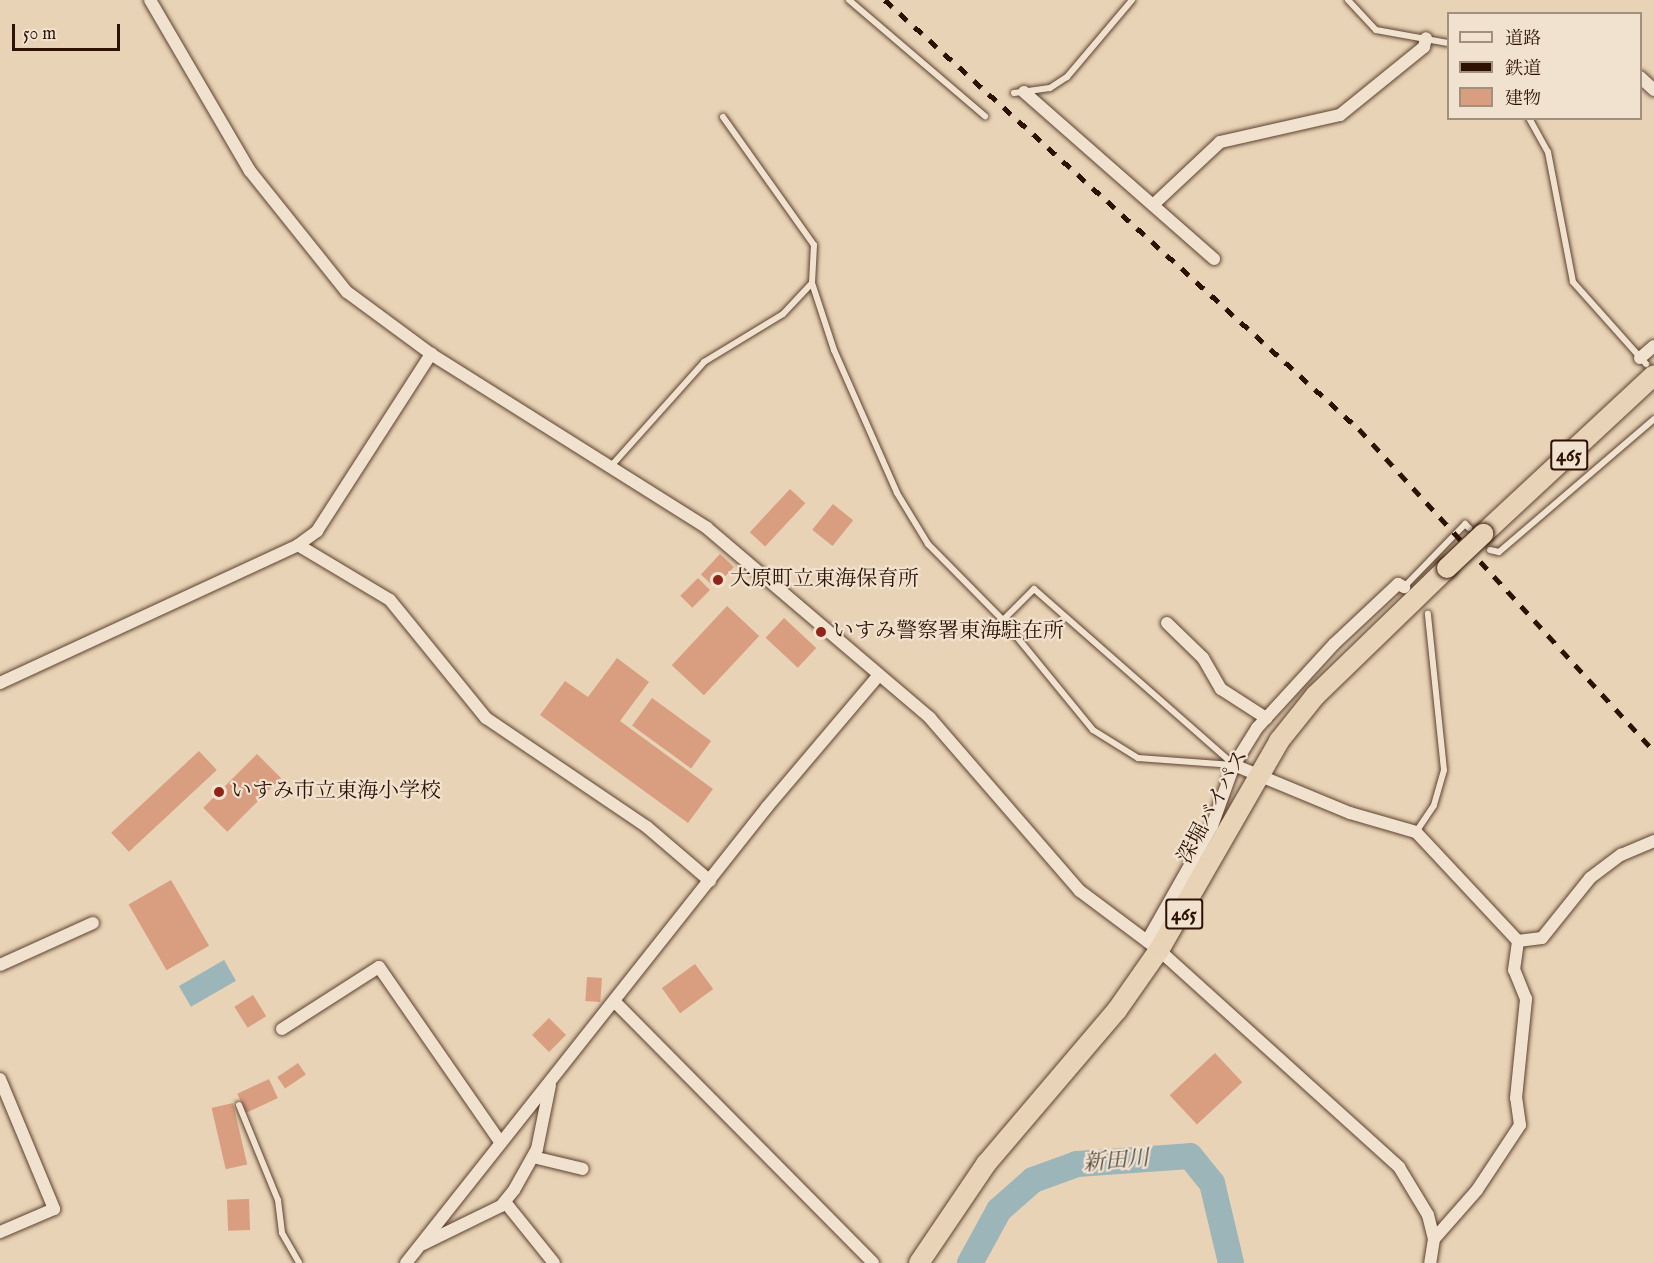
<!DOCTYPE html>
<html>
<head>
<meta charset="utf-8">
<style>
  body { margin:0 }
  #map { position:relative; width:1654px; height:1263px; overflow:hidden; background:#e9d3b6; font-family:"IM FELL English","Noto Serif JP",serif }
  div>[style] { position:absolute }
  .water>* { inset:0; background:#9cb5b8; transform-origin:0 0 }
  .river>* { height:26px; margin:-13px; padding:0 13px; transform-origin:13px; border-radius:13px; background:#9cb5b8 }
  .building>* { inset:0; background:#d99d80; transform-origin:0 0 }
  .roads { filter:drop-shadow(0 0 2px #5c4230) drop-shadow(0 0 2px #5c4230) }
  .service>* { height:6px; margin:-3px; padding:0 3px; transform-origin:3px; border-radius:3px; background:#f1e2d0 }
  .minor>* { height:12px; margin:-6px; padding:0 6px; transform-origin:6px; border-radius:6px; background:#f1e2d0 }
  .trunk>* { height:20px; margin:-10px; padding:0 10px; transform-origin:10px; border-radius:10px; background:#e9d3b6 }
  .rail>* { height:4.5px; margin-top:-2.25px; transform-origin:0; background:repeating-linear-gradient(90deg,#2d1203 0 10px,transparent 0 20px) }
  .bridges { filter:drop-shadow(0 0 2px #2d1203) drop-shadow(0 0 2px #2d1203) }
  .trunk-bridge>* { height:20px; margin:-10px; padding:0 10px; transform-origin:10px; border-radius:10px; background:#e9d3b6 }
  .dots>* { width:16px; height:16px; translate:-50% -50%; box-sizing:border-box; border:3px solid #f1e2d0; border-radius:50% }
  span { translate:-50% -50%; white-space:nowrap; text-align:center; line-height:1.15; -webkit-text-stroke:4.5px #f1e2d0; paint-order:stroke }
  .shield-label span { padding:2px 4px; background:#f1e2d0; border:2px solid; border-radius:4px; -webkit-text-stroke-width:0 }
  .shield-label { font-size:20px; color:#2d1203; font-weight:700 }
  .poi-label { font-size:21px; color:#2d1203 }
  .left { translate:0 -50%; text-align:left }
  .street-label { font-size:21px; color:#2d1203 }
  .water-label { font-size:22px; color:#544b42; font-style:italic }
  .legend { position:absolute; left:1447px; top:12px; width:195px; height:108px; box-sizing:border-box; background:#f1e2d0; border:2px solid #a38f7e; margin:0; padding:8px 10px; list-style:none; font-size:18px; color:#2d1203 }
  .legend li { display:flex; align-items:center; gap:12px; height:30px }
  .legend b { width:30px; border:2px solid #a38f7e }
  .scale { position:absolute; left:12px; top:24px; width:108px; height:27px; box-sizing:border-box; border:3px solid #2d1203; border-top:0; padding-left:8px; font-size:18px; line-height:21px; white-space:nowrap; color:#2d1203; -webkit-text-stroke:4px #f1e2d0; paint-order:stroke }
</style>
</head>
<body>
<div id="map">
  <div class="water">
    <div style="left:224px;top:960px;width:24px;height:52px;rotate:60deg"></div>
  </div>
  <div class="river">
    <div style="left:970px;top:1263px;width:60px;rotate:-61.3deg"></div>
    <div style="left:999px;top:1210px;width:45px;rotate:-41.4deg"></div>
    <div style="left:1033px;top:1180px;width:47px;rotate:-20deg"></div>
    <div style="left:1077px;top:1164px;width:113px;rotate:-4deg"></div>
    <div style="left:1190px;top:1156px;width:35px;rotate:51deg"></div>
    <div style="left:1212px;top:1183px;width:82px;rotate:76.6deg"></div>
  </div>
  <div class="building">
    <div style="left:790px;top:489px;width:21px;height:59px;rotate:43deg"></div>
    <div style="left:833px;top:504px;width:26px;height:33px;rotate:39deg"></div>
    <div style="left:720px;top:554px;width:19px;height:28px;rotate:43deg"></div>
    <div style="left:698px;top:578px;width:17px;height:25px;rotate:45deg"></div>
    <div style="left:727px;top:606px;width:44px;height:81px;rotate:43deg"></div>
    <div style="left:784px;top:618px;width:44px;height:27px;rotate:43deg"></div>
    <div style="clip-path:polygon(617px 658px,649px 682px,620px 721px,713px 789px,688px 823px,540px 715px,565px 681px,588px 697px)"></div>
    <div style="left:652px;top:698px;width:73px;height:34px;rotate:36deg"></div>
    <div style="left:199px;top:751px;width:26px;height:120px;rotate:47deg"></div>
    <div style="left:257px;top:754px;width:34px;height:76px;rotate:45deg"></div>
    <div style="left:171px;top:880px;width:76px;height:49px;rotate:60deg"></div>
    <div style="left:695px;top:964px;width:31px;height:41px;rotate:54deg"></div>
    <div style="left:587px;top:977px;width:15px;height:24px;rotate:4deg"></div>
    <div style="left:253px;top:995px;width:25px;height:22px;rotate:58deg"></div>
    <div style="left:549px;top:1018px;width:24px;height:24px;rotate:45deg"></div>
    <div style="left:1215px;top:1053px;width:40px;height:62px;rotate:47deg"></div>
    <div style="left:298px;top:1063px;width:14px;height:25px;rotate:56deg"></div>
    <div style="left:269px;top:1079px;width:21px;height:35px;rotate:65deg"></div>
    <div style="left:233px;top:1103px;width:63px;height:22px;rotate:77deg"></div>
    <div style="left:249px;top:1199px;width:31px;height:22px;rotate:88deg"></div>
  </div>
  <div class="roads">
    <div class="service">
      <div style="left:849px;top:0;width:179px;rotate:40.5deg"></div>
      <div style="left:1348px;top:0;width:41px;rotate:47deg"></div>
      <div style="left:1376px;top:30px;width:73px;rotate:10.2deg"></div>
      <div style="left:1014px;top:93px;width:36px;rotate:-8deg"></div>
      <div style="left:1050px;top:88px;width:20px;rotate:-33deg"></div>
      <div style="left:1067px;top:77px;width:101px;rotate:-49.8deg"></div>
      <div style="left:723px;top:117px;width:157px;rotate:54.6deg"></div>
      <div style="left:814px;top:245px;width:38px;rotate:93deg"></div>
      <div style="left:812px;top:283px;width:71px;rotate:71.8deg"></div>
      <div style="left:834px;top:350px;width:156px;rotate:66.2deg"></div>
      <div style="left:897px;top:493px;width:60px;rotate:58.7deg"></div>
      <div style="left:928px;top:544px;width:107px;rotate:45.4deg"></div>
      <div style="left:1003px;top:620px;width:142px;rotate:50.7deg"></div>
      <div style="left:1093px;top:730px;width:53px;rotate:31.9deg"></div>
      <div style="left:1138px;top:758px;width:95px;rotate:4.2deg"></div>
      <div style="left:1529px;top:118px;width:39px;rotate:61deg"></div>
      <div style="left:1548px;top:152px;width:132px;rotate:79.1deg"></div>
      <div style="left:1573px;top:282px;width:110px;rotate:48.3deg"></div>
      <div style="left:612px;top:465px;width:138px;rotate:-48.2deg"></div>
      <div style="left:704px;top:362px;width:92px;rotate:-31.3deg"></div>
      <div style="left:783px;top:314px;width:42px;rotate:-46.9deg"></div>
      <div style="left:1490px;top:550px;width:9px;rotate:13deg"></div>
      <div style="left:1499px;top:552px;width:204px;rotate:-40.6deg"></div>
      <div style="left:1404px;top:587px;width:88px;rotate:-45.9deg"></div>
      <div style="left:1465px;top:524px;width:6px;rotate:45deg"></div>
      <div style="left:1003px;top:620px;width:44px;rotate:-45deg"></div>
      <div style="left:1034px;top:589px;width:265px;rotate:41.3deg"></div>
      <div style="left:1416px;top:832px;width:32px;rotate:-56deg"></div>
      <div style="left:1434px;top:805px;width:36px;rotate:-74deg"></div>
      <div style="left:1444px;top:770px;width:157px;rotate:-95.9deg"></div>
      <div style="left:239px;top:1105px;width:103px;rotate:67.7deg"></div>
      <div style="left:278px;top:1200px;width:33px;rotate:83deg"></div>
      <div style="left:282px;top:1233px;width:34px;rotate:60deg"></div>
    </div>
    <div class="minor">
      <div style="left:150px;top:0;width:198px;rotate:59.7deg"></div>
      <div style="left:250px;top:171px;width:155px;rotate:51.3deg"></div>
      <div style="left:347px;top:292px;width:104px;rotate:36.4deg"></div>
      <div style="left:431px;top:354px;width:326px;rotate:32.2deg"></div>
      <div style="left:707px;top:528px;width:293px;rotate:40.4deg"></div>
      <div style="left:930px;top:718px;width:229px;rotate:49.1deg"></div>
      <div style="left:1080px;top:891px;width:99px;rotate:36.8deg"></div>
      <div style="left:1159px;top:950px;width:324px;rotate:42.1deg"></div>
      <div style="left:1399px;top:1167px;width:56px;rotate:58.9deg"></div>
      <div style="left:1428px;top:1215px;width:25px;rotate:76deg"></div>
      <div style="left:1434px;top:1239px;width:24px;rotate:99deg"></div>
      <div style="left:1640px;top:77px;width:19px;rotate:43deg"></div>
      <div style="left:1024px;top:92px;width:253px;rotate:41.3deg"></div>
      <div style="left:1153px;top:205px;width:92px;rotate:-43.2deg"></div>
      <div style="left:1220px;top:142px;width:123px;rotate:-12.7deg"></div>
      <div style="left:1340px;top:115px;width:108px;rotate:-39deg"></div>
      <div style="left:1424px;top:47px;width:9px;rotate:-77deg"></div>
      <div style="left:1640px;top:358px;width:18px;rotate:-41deg"></div>
      <div style="left:298px;top:545px;width:107px;rotate:30.9deg"></div>
      <div style="left:390px;top:600px;width:152px;rotate:50.9deg"></div>
      <div style="left:486px;top:718px;width:194px;rotate:34.1deg"></div>
      <div style="left:647px;top:827px;width:83px;rotate:40.6deg"></div>
      <div style="left:1167px;top:623px;width:50px;rotate:44.2deg"></div>
      <div style="left:1203px;top:658px;width:36px;rotate:60deg"></div>
      <div style="left:1221px;top:689px;width:54px;rotate:32.8deg"></div>
      <div style="left:0;top:683px;width:328px;rotate:-24.8deg"></div>
      <div style="left:298px;top:545px;width:24px;rotate:-36deg"></div>
      <div style="left:317px;top:531px;width:211px;rotate:-57.2deg"></div>
      <div style="left:1234px;top:765px;width:126px;rotate:22.5deg"></div>
      <div style="left:1350px;top:813px;width:69px;rotate:16.1deg"></div>
      <div style="left:1416px;top:832px;width:149px;rotate:46.9deg"></div>
      <div style="left:1518px;top:941px;width:24px;rotate:-7deg"></div>
      <div style="left:1542px;top:938px;width:77px;rotate:-51.3deg"></div>
      <div style="left:1590px;top:878px;width:39px;rotate:-37deg"></div>
      <div style="left:1621px;top:855px;width:36px;rotate:-23deg"></div>
      <div style="left:1147px;top:941px;width:132px;rotate:-60.5deg"></div>
      <div style="left:1212px;top:826px;width:65px;rotate:-70.2deg"></div>
      <div style="left:1234px;top:765px;width:44px;rotate:-58.1deg"></div>
      <div style="left:1257px;top:728px;width:114px;rotate:-47.5deg"></div>
      <div style="left:1334px;top:644px;width:88px;rotate:-43.2deg"></div>
      <div style="left:1398px;top:584px;width:7px;rotate:27deg"></div>
      <div style="left:0;top:965px;width:102px;rotate:-24.3deg"></div>
      <div style="left:615px;top:1002px;width:367px;rotate:45.3deg"></div>
      <div style="left:282px;top:1029px;width:115px;rotate:-32.6deg"></div>
      <div style="left:379px;top:967px;width:214px;rotate:55.3deg"></div>
      <div style="left:0;top:1079px;width:141px;rotate:67.4deg"></div>
      <div style="left:54px;top:1209px;width:59px;rotate:156.9deg"></div>
      <div style="left:533px;top:1157px;width:51px;rotate:13.5deg"></div>
      <div style="left:505px;top:1202px;width:78px;rotate:51.2deg"></div>
      <div style="left:1434px;top:1239px;width:65px;rotate:-48.7deg"></div>
      <div style="left:1477px;top:1190px;width:78px;rotate:-56.5deg"></div>
      <div style="left:1520px;top:1125px;width:27px;rotate:-98deg"></div>
      <div style="left:1516px;top:1098px;width:100px;rotate:-84.2deg"></div>
      <div style="left:1526px;top:999px;width:31px;rotate:-112deg"></div>
      <div style="left:1514px;top:970px;width:29px;rotate:-82deg"></div>
      <div style="left:423px;top:1244px;width:87px;rotate:-26deg"></div>
      <div style="left:501px;top:1206px;width:21px;rotate:-51deg"></div>
      <div style="left:514px;top:1190px;width:47px;rotate:-60.7deg"></div>
      <div style="left:537px;top:1149px;width:65px;rotate:-78.5deg"></div>
      <div style="left:406px;top:1263px;width:582px;rotate:-51.63deg"></div>
      <div style="left:767px;top:807px;width:172px;rotate:-49.7deg"></div>
    </div>
    <div class="trunk">
      <div style="left:1483px;top:534px;width:233px;rotate:-42.9deg"></div>
      <div style="left:919px;top:1263px;width:120px;rotate:-55.9deg"></div>
      <div style="left:986px;top:1164px;width:202px;rotate:-49.6deg"></div>
      <div style="left:1117px;top:1010px;width:73px;rotate:-55deg"></div>
      <div style="left:1159px;top:950px;width:241px;rotate:-60.1deg"></div>
      <div style="left:1279px;top:741px;width:58px;rotate:-51.3deg"></div>
      <div style="left:1315px;top:696px;width:184px;rotate:-44.1deg"></div>
    </div>
  </div>
  <div class="rail">
    <div style="left:885px;top:0;width:639px;rotate:42.15deg"></div>
    <div style="left:1359px;top:429px;width:437px;rotate:47.5deg"></div>
  </div>
  <div class="bridges">
    <div class="trunk-bridge">
      <div style="left:1447px;top:568px;width:50px;rotate:-43.4deg"></div>
    </div>
  </div>
  <div class="dots">
    <div style="left:718px;top:580px;background:#8f2418"></div>
    <div style="left:821px;top:632px;background:#8f2418"></div>
    <div style="left:219px;top:792px;background:#8f2418"></div>
  </div>
  <div class="shield-label">
    <span style="left:1569px;top:455px">465</span>
    <span style="left:1184px;top:914px">465</span>
  </div>
  <div class="poi-label">
    <span class="left" style="left:730px;top:580px">大原町立東海保育所</span>
    <span class="left" style="left:833px;top:632px">いすみ警察署東海駐在所</span>
    <span class="left" style="left:231px;top:792px">いすみ市立東海小学校</span>
  </div>
  <div class="street-label">
    <span style="left:1214px;top:807px;rotate:-62deg">深堀バイパス</span>
  </div>
  <div class="water-label">
    <span style="left:1116px;top:1162px;rotate:-5deg">新田川</span>
  </div>
  <ul class="legend">
  <li><b style="height:8px;background:#f1e2d0"></b>道路</li>
  <li><b style="height:8px;background:#2d1203"></b>鉄道</li>
  <li><b style="height:16px;background:#d99d80"></b>建物</li>
  </ul>
  <div class="scale">50 m</div>
</div>
</body>
</html>
